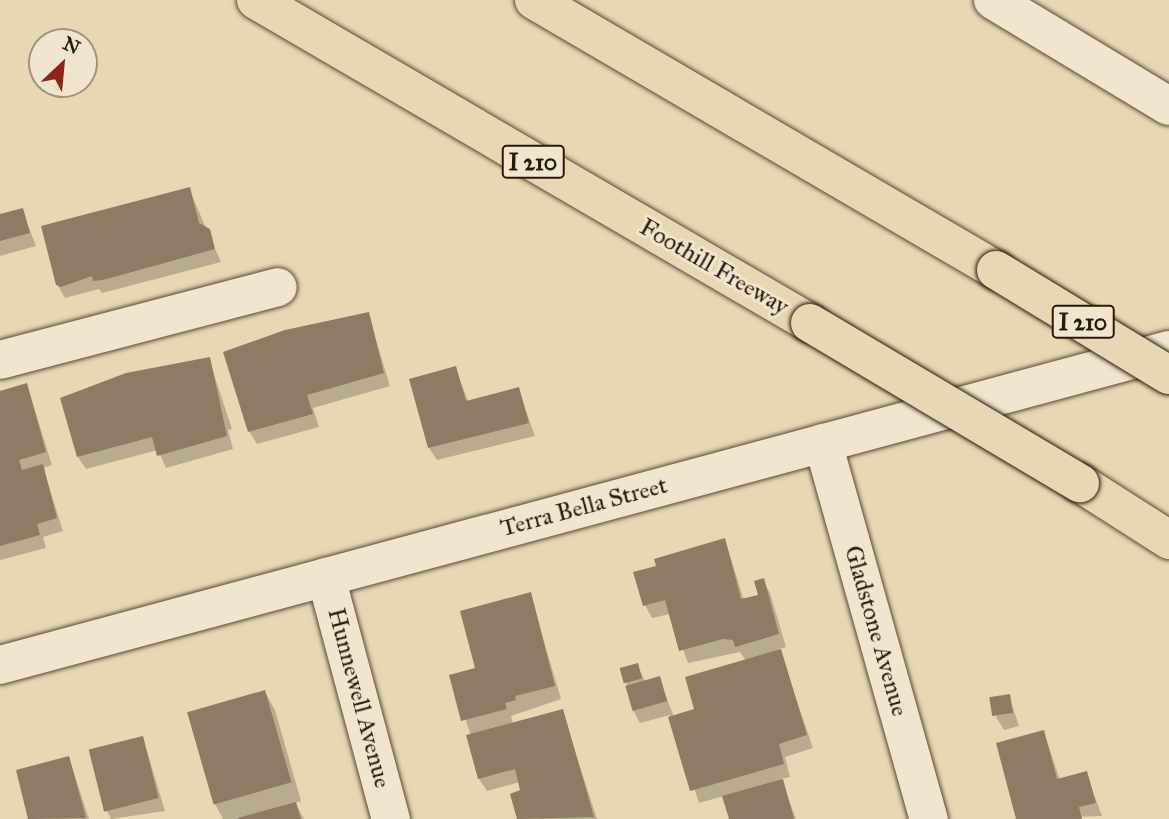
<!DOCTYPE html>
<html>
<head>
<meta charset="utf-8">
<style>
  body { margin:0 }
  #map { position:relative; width:1169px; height:819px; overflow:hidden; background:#e6d8b2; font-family:"IM FELL Great Primer",serif }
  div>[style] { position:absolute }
  .shadow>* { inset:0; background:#0003 }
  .building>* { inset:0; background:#8b7c63; transform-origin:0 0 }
  .roads { filter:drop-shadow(0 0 2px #584936) drop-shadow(0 0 2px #584936) }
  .minor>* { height:38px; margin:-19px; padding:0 19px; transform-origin:19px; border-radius:19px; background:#efe6cd }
  .highway>* { height:38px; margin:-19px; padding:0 19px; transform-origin:19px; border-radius:19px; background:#e6d8b2 }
  .bridges { filter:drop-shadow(0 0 2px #29190d) drop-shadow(0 0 2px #29190d) }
  .highway-bridge>* { height:38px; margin:-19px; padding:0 19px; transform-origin:19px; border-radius:19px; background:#e6d8b2 }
  span { translate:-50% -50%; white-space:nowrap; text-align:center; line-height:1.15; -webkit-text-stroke:6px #efe6cd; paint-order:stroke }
  .shield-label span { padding:2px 5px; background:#efe6cd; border:2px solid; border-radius:5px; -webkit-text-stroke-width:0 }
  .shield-label { font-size:23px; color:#29190d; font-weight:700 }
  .street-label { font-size:24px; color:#29190d }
  .north { position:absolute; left:28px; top:28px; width:70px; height:70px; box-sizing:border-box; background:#efe6cd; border:2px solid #a09480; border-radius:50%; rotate:26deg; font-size:19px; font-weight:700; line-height:28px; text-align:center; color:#29190d }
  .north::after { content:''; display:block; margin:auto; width:24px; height:32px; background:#8f2418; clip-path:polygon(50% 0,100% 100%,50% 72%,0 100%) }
</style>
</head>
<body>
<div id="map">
  <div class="shadow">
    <div style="clip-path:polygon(189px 189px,221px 262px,102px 293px,99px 289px,65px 298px,57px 284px)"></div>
    <div style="clip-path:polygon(22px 210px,36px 246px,0 256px,0 216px)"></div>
    <div style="clip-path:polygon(368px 314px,390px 386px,313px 408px,319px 427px,257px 444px,249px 431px)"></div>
    <div style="clip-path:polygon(209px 359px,232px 429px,228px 430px,233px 449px,166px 468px,158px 450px,86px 469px,78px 457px)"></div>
    <div style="clip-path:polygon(455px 368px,469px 403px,518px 389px,535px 436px,437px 460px,429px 448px)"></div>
    <div style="clip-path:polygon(27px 385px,52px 465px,43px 468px,63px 531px,43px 537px,46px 548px,0 560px,0 392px)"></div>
    <div style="clip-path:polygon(725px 540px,744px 600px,760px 596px,763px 580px,770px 593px,786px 647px,779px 649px,813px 748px,785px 757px,790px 777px,781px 779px,796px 819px,730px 819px,724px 796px,699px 803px,670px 715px,640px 723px,633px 710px,626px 682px,637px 665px,645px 681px,659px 678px,674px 717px,696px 710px,746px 661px,740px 652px,688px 663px,670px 614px,652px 618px,645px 605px)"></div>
    <div style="clip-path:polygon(530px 594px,561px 699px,511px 716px,513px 724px,562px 711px,597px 819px,519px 819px,512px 795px,522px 792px,520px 782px,487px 791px,479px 779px,471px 736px,451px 676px,477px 669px)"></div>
    <div style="clip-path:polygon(265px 692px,275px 710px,301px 801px,295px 803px,304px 819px,223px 819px,215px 804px)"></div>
    <div style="clip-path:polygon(1009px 696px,1019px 726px,1004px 730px,996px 717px)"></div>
    <div style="clip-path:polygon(1044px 733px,1060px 780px,1086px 773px,1102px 816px,1018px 819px)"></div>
    <div style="clip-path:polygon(143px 738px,165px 811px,111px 819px,107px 811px)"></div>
    <div style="clip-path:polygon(69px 758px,89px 819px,30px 819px,18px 771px)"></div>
  </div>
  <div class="building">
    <div style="clip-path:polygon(190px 187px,199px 223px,210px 229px,215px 249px,103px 280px,93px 281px,92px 276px,61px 287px,56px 285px,41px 226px)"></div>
    <div style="clip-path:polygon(23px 208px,30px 233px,0 241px,0 214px)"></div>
    <div style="clip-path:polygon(369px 312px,384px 373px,307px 395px,313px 414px,248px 432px,223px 352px,285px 330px)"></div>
    <div style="clip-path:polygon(210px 357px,227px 436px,157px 456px,152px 437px,77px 457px,60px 398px,126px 373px)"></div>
    <div style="clip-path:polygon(456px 366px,466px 401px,519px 387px,529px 423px,428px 448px,409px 379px)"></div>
    <div style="clip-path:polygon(27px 383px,46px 452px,19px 460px,22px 470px,43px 464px,57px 518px,37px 524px,40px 535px,0 546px,0 391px)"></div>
    <div style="clip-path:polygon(725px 538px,741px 599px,758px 595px,754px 581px,764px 578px,779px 634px,735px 647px,733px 640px,723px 639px,679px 651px,665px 600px,643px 606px,633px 572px,656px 566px,654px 559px)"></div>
    <div style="clip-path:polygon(531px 592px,555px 686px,515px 696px,516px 700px,505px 703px,507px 709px,461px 721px,449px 675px,475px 668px,460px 611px)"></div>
    <div style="clip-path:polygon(781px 649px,807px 735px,779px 744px,784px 764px,690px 791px,668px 717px,694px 709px,685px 677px)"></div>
    <div style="left:638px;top:663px;width:16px;height:19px;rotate:75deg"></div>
    <div style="left:660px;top:676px;width:26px;height:36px;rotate:74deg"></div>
    <div style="left:265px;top:690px;width:96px;height:81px;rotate:74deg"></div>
    <div style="left:1010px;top:694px;width:19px;height:21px;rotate:81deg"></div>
    <div style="clip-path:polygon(563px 709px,594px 817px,517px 819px,510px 794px,520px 790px,515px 769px,478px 779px,466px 735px)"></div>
    <div style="clip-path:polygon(1044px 730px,1057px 779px,1087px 771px,1096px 803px,1079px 807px,1082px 819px,1016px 819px,996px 743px)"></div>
    <div style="left:143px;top:736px;width:64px;height:56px;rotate:76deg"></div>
    <div style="clip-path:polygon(69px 756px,86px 818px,28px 819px,16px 770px)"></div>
    <div style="clip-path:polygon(783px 779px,794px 819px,729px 819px,722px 796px)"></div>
    <div style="clip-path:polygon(296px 802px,301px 819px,238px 819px,238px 818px)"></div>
  </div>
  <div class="roads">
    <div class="minor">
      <div style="left:993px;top:0;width:205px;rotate:31.1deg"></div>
      <div style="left:0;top:360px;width:287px;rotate:-14.7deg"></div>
      <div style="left:823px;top:443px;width:391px;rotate:74.3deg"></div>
      <div style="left:326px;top:577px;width:251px;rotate:75deg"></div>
      <div style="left:0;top:665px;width:1211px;rotate:-15.08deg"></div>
    </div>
    <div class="highway">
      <div style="left:256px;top:0;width:641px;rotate:30.24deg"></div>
      <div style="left:534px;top:0;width:535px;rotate:30.3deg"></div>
      <div style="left:1080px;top:483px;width:106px;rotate:32.6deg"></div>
    </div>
  </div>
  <div class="bridges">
    <div class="highway-bridge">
      <div style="left:996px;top:270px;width:202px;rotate:31.3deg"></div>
      <div style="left:810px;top:323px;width:314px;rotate:30.7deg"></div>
    </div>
  </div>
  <div class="shield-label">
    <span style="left:533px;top:162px">I 210</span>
    <span style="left:1083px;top:322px">I 210</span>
  </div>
  <div class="street-label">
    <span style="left:714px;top:267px;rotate:30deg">Foothill Freeway</span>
    <span style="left:584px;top:507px;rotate:-15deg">Terra Bella Street</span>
    <span style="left:876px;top:631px;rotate:74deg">Gladstone Avenue</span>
    <span style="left:359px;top:698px;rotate:75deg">Hunnewell Avenue</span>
  </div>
  <div class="north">N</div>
</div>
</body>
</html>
